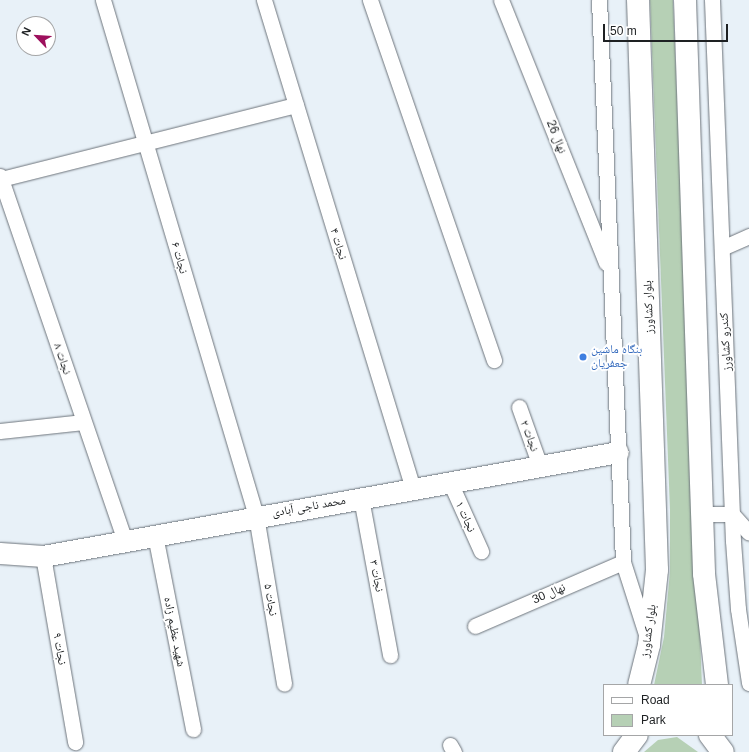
<!DOCTYPE html>
<html>
<head>
<meta charset="utf-8">
<style>
  body { margin:0 }
  #map { position:relative; width:749px; height:752px; overflow:hidden; background:#e8f1f8; font-family:Arial,"Noto Naskh Arabic",sans-serif }
  div>[style] { position:absolute }
  .green>* { inset:0; background:#b6d0b5 }
  .roads { filter:drop-shadow(0 0 1px #6d747b) drop-shadow(0 0 1px #6d747b) }
  .street>* { height:15px; margin:-7.5px; padding:0 7.5px; transform-origin:7.5px; border-radius:7.5px; background:#fff }
  .secondary>* { height:21px; margin:-10.5px; padding:0 10.5px; transform-origin:10.5px; border-radius:10.5px; background:#fff }
  .primary>* { height:22px; margin:-11px; padding:0 11px; transform-origin:11px; border-radius:11px; background:#fff }
  .dots>* { width:11px; height:11px; translate:-50% -50%; box-sizing:border-box; border:2px solid #fff; border-radius:50% }
  span { translate:-50% -50%; white-space:nowrap; text-align:center; line-height:1.15; -webkit-text-stroke:3.5px #fff; paint-order:stroke }
  .street-label { font-size:12px; color:#1e2123 }
  .shop-label { font-size:12px; color:#366cbe }
  .left { translate:0 -50%; text-align:left }
  .legend { position:absolute; left:603px; top:684px; width:130px; height:52px; box-sizing:border-box; background:#fff; border:1px solid #a5a6a7; margin:0; padding:5px 7px; list-style:none; font-size:12px; color:#1e2123 }
  .legend li { display:flex; align-items:center; gap:8px; height:20px }
  .legend b { width:20px; border:1px solid #a5a6a7 }
  .north { position:absolute; left:16px; top:16px; width:40px; height:40px; box-sizing:border-box; background:#fff; border:1px solid #a5a6a7; border-radius:50%; rotate:295deg; font-size:11px; font-weight:700; line-height:16px; text-align:center; color:#1e2123 }
  .north::after { content:''; display:block; margin:auto; width:14px; height:18px; background:#9d105d; clip-path:polygon(50% 0,100% 100%,50% 72%,0 100%) }
  .scale { position:absolute; left:603px; top:24px; width:125px; height:18px; box-sizing:border-box; border:2px solid #1e2123; border-top:0; padding-left:5px; font-size:12px; line-height:14px; white-space:nowrap; color:#1e2123; -webkit-text-stroke:3px #fff; paint-order:stroke }
</style>
</head>
<body>
<div id="map">
  <div class="green">
    <div style="clip-path:polygon(650px 0,673px 0,702px 685px,654px 685px,664px 637px,670px 571px,670px 510px)"></div>
    <div style="clip-path:polygon(677px 737px,698px 752px,644px 752px,658px 740px)"></div>
  </div>
  <div class="roads">
    <div class="street">
      <div style="left:103px;top:0;width:538px;rotate:73.48deg"></div>
      <div style="left:256px;top:516px;width:170px;rotate:80.5deg"></div>
      <div style="left:264px;top:0;width:511px;rotate:73.05deg"></div>
      <div style="left:370px;top:0;width:381px;rotate:71deg"></div>
      <div style="left:501px;top:0;width:283px;rotate:68.2deg"></div>
      <div style="left:599px;top:0;width:563px;rotate:87.55deg"></div>
      <div style="left:623px;top:562px;width:79px;rotate:72.3deg"></div>
      <div style="left:712px;top:0;width:541px;rotate:87.78deg"></div>
      <div style="left:733px;top:541px;width:68px;rotate:85.8deg"></div>
      <div style="left:738px;top:609px;width:75px;rotate:81.5deg"></div>
      <div style="left:0;top:176px;width:386px;rotate:71.1deg"></div>
      <div style="left:1px;top:179px;width:304px;rotate:-14.1deg"></div>
      <div style="left:722px;top:248px;width:30px;rotate:-24deg"></div>
      <div style="left:519px;top:407px;width:63px;rotate:70.4deg"></div>
      <div style="left:0;top:431px;width:84px;rotate:-6.1deg"></div>
      <div style="left:450px;top:482px;width:76px;rotate:65.8deg"></div>
      <div style="left:361px;top:498px;width:160px;rotate:79.5deg"></div>
      <div style="left:702px;top:514px;width:30px"></div>
      <div style="left:732px;top:514px;width:25px;rotate:48deg"></div>
      <div style="left:155px;top:535px;width:198px;rotate:78.9deg"></div>
      <div style="left:43px;top:556px;width:189px;rotate:80.2deg"></div>
      <div style="left:475px;top:626px;width:161px;rotate:-23.4deg"></div>
      <div style="left:450px;top:745px;width:8px;rotate:60deg"></div>
    </div>
    <div class="secondary">
      <div style="left:0;top:553px;width:43px;rotate:4deg"></div>
      <div style="left:43px;top:556px;width:584px;rotate:-10.25deg"></div>
    </div>
    <div class="primary">
      <div style="left:638px;top:0;width:570px;rotate:88.09deg"></div>
      <div style="left:657px;top:570px;width:75px;rotate:96.1deg"></div>
      <div style="left:649px;top:645px;width:41px;rotate:104deg"></div>
      <div style="left:685px;top:0;width:574px;rotate:88.1deg"></div>
      <div style="left:704px;top:574px;width:112px;rotate:83.3deg"></div>
      <div style="left:710px;top:735px;width:21px;rotate:53deg"></div>
      <div style="left:624px;top:752px;width:21px;rotate:-53deg"></div>
    </div>
  </div>
  <div class="dots">
    <div style="left:583px;top:357px;background:#3f7fe0"></div>
  </div>
  <div class="street-label">
    <span style="left:556px;top:137px;rotate:68deg">نهال 26</span>
    <span style="left:338px;top:244px;rotate:73deg">نجات ۴</span>
    <span style="left:179px;top:258px;rotate:74deg">نجات ۶</span>
    <span style="left:649px;top:307px;rotate:-92deg">بلوار کشاورز</span>
    <span style="left:726px;top:342px;rotate:-93deg">کندرو کشاورز</span>
    <span style="left:62px;top:359px;rotate:71deg">نجات ۸</span>
    <span style="left:529px;top:436px;rotate:70deg">نجات ۲</span>
    <span style="left:309px;top:507px;rotate:-10deg">محمد ناجی آبادی</span>
    <span style="left:465px;top:517px;rotate:66deg">نجات ۱</span>
    <span style="left:376px;top:576px;rotate:79deg">نجات ۳</span>
    <span style="left:549px;top:594px;rotate:-23deg">نهال 30</span>
    <span style="left:270px;top:600px;rotate:80deg">نجات ۵</span>
    <span style="left:649px;top:631px;rotate:-82deg">بلوار کشاورز</span>
    <span style="left:174px;top:632px;rotate:79deg">شهید عظیم زاده</span>
    <span style="left:59px;top:649px;rotate:80deg">نجات ۹</span>
  </div>
  <div class="shop-label">
    <span class="left" style="left:591px;top:357px">بنگاه ماشین<br>جعفریان</span>
  </div>
  <ul class="legend">
  <li><b style="height:5px;background:#fff"></b>Road</li>
  <li><b style="height:11px;background:#b6d0b5"></b>Park</li>
  </ul>
  <div class="north">N</div>
  <div class="scale">50 m</div>
</div>
</body>
</html>
